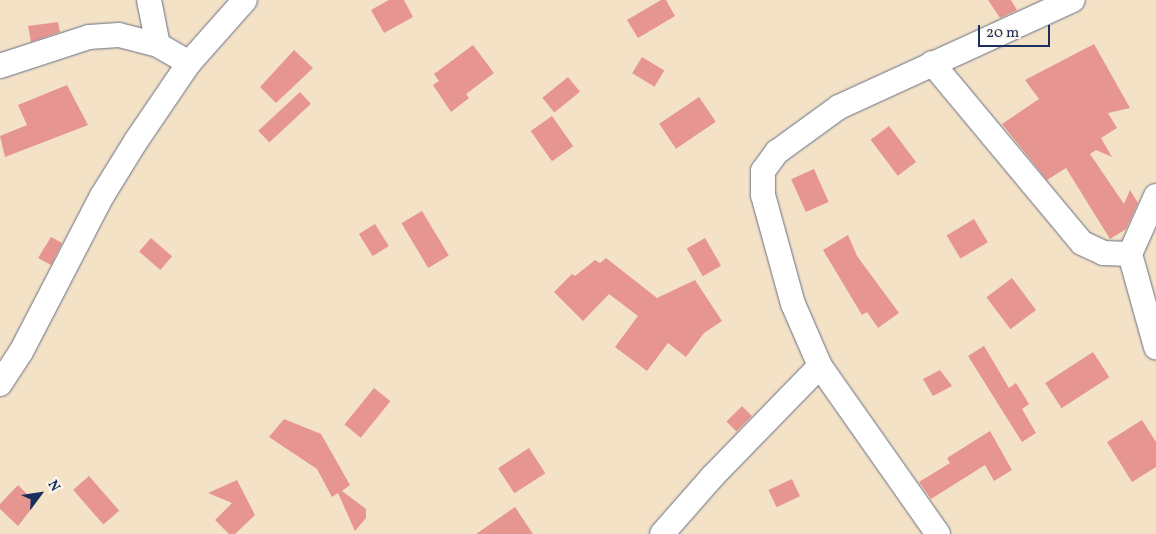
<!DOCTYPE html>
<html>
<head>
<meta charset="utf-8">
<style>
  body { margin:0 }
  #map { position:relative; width:1156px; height:534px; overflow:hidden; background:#f4e2c7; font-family:Vollkorn,serif }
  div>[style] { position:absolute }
  .building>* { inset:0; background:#e69590; transform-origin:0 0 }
  .roads { filter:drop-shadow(0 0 1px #676e83) drop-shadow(0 0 1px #676e83) }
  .minor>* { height:24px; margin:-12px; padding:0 12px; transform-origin:12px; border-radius:12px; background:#fff }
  span { translate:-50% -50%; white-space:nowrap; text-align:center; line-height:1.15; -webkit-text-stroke:4px #fbf7ec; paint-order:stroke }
  .north { position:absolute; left:15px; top:469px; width:50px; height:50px; -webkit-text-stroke:4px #fbf7ec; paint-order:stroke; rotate:59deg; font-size:14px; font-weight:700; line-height:20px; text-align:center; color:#1b2f5e }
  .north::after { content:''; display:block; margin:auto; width:18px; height:22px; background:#1b2f5e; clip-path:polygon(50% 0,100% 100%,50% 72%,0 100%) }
  .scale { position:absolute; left:978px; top:25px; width:72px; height:22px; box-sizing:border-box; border:2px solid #1b2f5e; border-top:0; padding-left:6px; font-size:15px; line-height:18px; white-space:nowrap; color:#1b2f5e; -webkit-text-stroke:4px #fbf7ec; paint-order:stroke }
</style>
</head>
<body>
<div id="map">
  <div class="building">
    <div style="clip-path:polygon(389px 0,404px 0,413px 17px,384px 33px,371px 10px)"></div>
    <div style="clip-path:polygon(661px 0,666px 0,675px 16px,638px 38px,627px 20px)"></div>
    <div style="clip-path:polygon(988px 0,1011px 0,1017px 10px,1000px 18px)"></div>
    <div style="clip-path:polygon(58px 22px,60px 32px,31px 42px,28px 26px)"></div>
    <div style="clip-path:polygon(1094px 44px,1130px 108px,1108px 113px,1117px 128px,1101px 138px,1112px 157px,1096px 150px,1090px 154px,1124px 204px,1130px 190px,1138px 203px,1126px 229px,1110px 239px,1066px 168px,1047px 180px,1002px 124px,1039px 99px,1025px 80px)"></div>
    <div style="clip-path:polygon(473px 45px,494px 73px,466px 94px,469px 98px,451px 112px,433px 85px,439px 81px,434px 74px)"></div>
    <div style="clip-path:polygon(294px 50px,313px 68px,276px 103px,260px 87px)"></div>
    <div style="left:642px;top:57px;width:26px;height:19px;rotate:31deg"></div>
    <div style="left:568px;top:77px;width:19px;height:33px;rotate:51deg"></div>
    <div style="clip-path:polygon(67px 85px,88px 125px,5px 157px,0 136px,27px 125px,18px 105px)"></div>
    <div style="left:300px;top:92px;width:16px;height:57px;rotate:47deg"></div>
    <div style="left:699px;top:97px;width:30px;height:48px;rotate:56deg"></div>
    <div style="left:552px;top:116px;width:37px;height:26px;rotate:55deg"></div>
    <div style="left:889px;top:126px;width:45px;height:23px;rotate:53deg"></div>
    <div style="left:814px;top:169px;width:36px;height:25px;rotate:66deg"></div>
    <div style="left:422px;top:211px;width:52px;height:24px;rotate:59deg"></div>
    <div style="left:974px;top:219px;width:27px;height:32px;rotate:59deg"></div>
    <div style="left:375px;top:224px;width:26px;height:19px;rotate:58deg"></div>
    <div style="clip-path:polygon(848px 235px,857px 256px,899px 313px,878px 328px,867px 312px,862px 315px,823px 250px)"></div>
    <div style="clip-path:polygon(51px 237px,62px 243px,51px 265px,38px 258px)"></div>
    <div style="left:151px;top:238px;width:28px;height:18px;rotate:41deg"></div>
    <div style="left:705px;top:238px;width:32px;height:21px;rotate:60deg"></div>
    <div style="clip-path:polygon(606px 258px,657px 298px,695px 280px,722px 321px,704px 333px,686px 357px,668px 343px,647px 371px,615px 347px,638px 316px,609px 294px,583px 321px,554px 292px,572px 274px,575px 276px,595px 260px,600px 263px)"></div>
    <div style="left:1012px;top:278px;width:40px;height:32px;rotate:53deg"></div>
    <div style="clip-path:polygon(984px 346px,1009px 388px,1016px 383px,1029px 404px,1022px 409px,1036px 433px,1022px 442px,968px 356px)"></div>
    <div style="left:1093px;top:352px;width:30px;height:57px;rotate:57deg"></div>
    <div style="clip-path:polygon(940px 370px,952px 386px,933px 396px,923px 379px)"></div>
    <div style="left:374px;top:388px;width:21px;height:47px;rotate:39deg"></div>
    <div style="left:742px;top:406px;width:14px;height:22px;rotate:45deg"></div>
    <div style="clip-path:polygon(284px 419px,321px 434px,350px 485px,342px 491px,366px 509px,366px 518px,355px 531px,338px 493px,332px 497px,317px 469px,269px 437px)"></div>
    <div style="clip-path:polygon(1142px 420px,1156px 442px,1156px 467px,1132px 482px,1107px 442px)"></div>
    <div style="clip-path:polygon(990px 431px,1012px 470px,994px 481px,985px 465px,931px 499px,919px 482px,950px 463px,947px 458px)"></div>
    <div style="left:529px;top:448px;width:30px;height:37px;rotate:57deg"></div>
    <div style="left:89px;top:476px;width:46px;height:21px;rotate:49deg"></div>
    <div style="left:792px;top:479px;width:19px;height:26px;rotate:65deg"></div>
    <div style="clip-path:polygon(237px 480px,255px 515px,235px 534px,229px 534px,215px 520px,232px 503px,208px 493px)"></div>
    <div style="clip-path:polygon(18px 485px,36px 503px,18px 526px,0 509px,0 504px)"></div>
    <div style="clip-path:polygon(515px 507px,533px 534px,476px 534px)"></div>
  </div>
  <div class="roads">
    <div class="minor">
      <div style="left:149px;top:0;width:46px;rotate:78.7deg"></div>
      <div style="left:932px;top:63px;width:234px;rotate:50.2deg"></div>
      <div style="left:1082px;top:243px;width:23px;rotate:25deg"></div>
      <div style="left:1103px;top:253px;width:27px;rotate:2deg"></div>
      <div style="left:0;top:66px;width:94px;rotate:-18deg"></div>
      <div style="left:89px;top:37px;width:30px;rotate:-4deg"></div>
      <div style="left:119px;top:35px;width:40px;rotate:14.4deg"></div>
      <div style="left:158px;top:45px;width:36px;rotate:30deg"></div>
      <div style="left:1156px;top:196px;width:64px;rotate:114.1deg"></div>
      <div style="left:1130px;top:254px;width:97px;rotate:74.4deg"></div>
      <div style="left:0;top:384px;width:38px;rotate:-57deg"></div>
      <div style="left:21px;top:352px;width:176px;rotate:-62.6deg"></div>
      <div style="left:102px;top:196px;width:65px;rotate:-58.3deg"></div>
      <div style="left:136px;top:141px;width:94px;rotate:-55.8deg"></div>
      <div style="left:189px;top:63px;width:84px;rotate:-48.4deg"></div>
      <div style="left:662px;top:534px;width:76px;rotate:-48.7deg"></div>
      <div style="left:712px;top:477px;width:155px;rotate:-45.8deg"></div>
      <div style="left:938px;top:534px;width:205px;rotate:-125.1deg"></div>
      <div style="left:820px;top:366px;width:68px;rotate:-113.5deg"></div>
      <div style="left:793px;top:304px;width:113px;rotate:-105.4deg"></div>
      <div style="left:763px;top:195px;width:24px;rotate:-90deg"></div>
      <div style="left:763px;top:171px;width:24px;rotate:-54deg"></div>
      <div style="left:777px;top:152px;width:77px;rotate:-36deg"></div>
      <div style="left:839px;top:107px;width:257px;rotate:-24.6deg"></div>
    </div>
  </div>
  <div class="north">N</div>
  <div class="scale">20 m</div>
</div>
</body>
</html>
